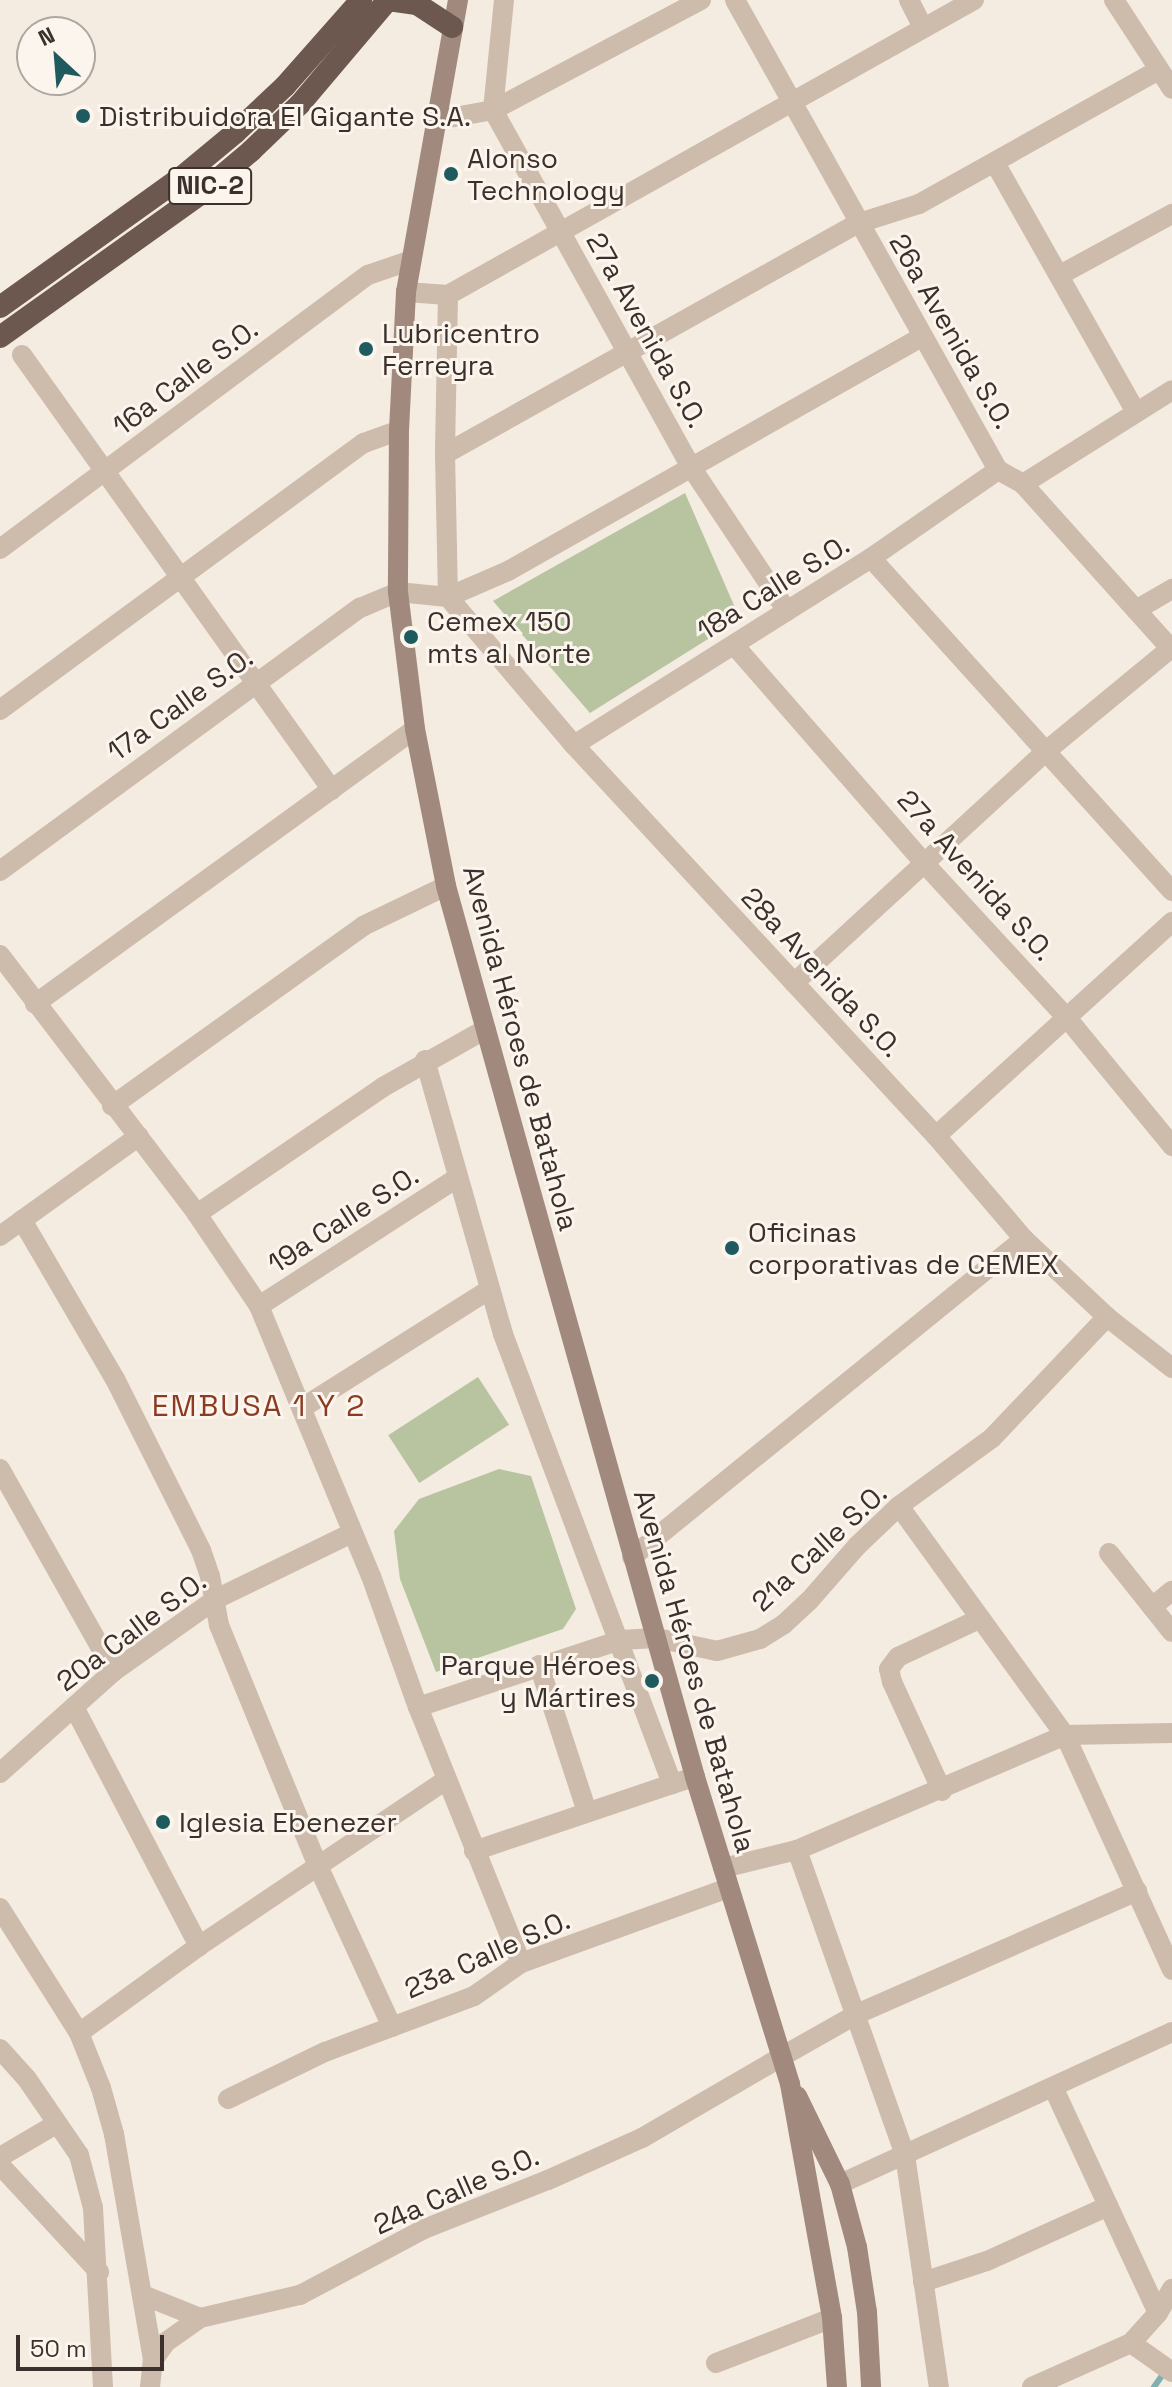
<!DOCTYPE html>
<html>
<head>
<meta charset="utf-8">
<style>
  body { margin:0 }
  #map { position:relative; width:1172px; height:2387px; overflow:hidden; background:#f4ebe1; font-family:"Space Grotesk",sans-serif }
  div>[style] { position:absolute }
  .green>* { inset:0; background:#b8c4a0; transform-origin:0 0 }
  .stream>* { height:6px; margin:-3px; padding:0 3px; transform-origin:3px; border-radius:3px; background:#7fb0b2 }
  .minor>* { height:20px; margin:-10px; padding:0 10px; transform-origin:10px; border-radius:10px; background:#cdbbac }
  .tertiary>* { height:20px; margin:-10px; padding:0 10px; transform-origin:10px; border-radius:10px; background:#cdbbac }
  .secondary>* { height:20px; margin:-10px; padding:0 10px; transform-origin:10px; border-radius:10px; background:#a18a7d }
  .trunk>* { height:22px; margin:-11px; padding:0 11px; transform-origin:11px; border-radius:11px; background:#6c584f }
  .dots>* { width:22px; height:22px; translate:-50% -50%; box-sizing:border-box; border:4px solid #fbf5ee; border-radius:50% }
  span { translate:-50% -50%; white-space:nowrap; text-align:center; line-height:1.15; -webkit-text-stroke:6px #fbf5ee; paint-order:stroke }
  .shield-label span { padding:2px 6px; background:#fbf5ee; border:2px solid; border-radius:6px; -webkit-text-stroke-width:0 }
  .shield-label { font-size:26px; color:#3b302b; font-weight:700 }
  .poi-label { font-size:28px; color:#3b302b }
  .left { translate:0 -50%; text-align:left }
  .right { translate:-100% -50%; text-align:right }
  .street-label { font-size:28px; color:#3b302b }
  .neighbourhood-label { font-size:30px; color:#8c3b22; letter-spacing:2px }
  .north { position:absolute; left:16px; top:16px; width:80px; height:80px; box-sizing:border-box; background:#fbf5ee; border:2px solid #aea6a0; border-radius:50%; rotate:334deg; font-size:22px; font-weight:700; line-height:32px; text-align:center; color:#3b302b }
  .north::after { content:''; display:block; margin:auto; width:28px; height:36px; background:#1f5a5e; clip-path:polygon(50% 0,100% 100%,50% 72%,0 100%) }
  .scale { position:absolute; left:16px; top:2335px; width:148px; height:36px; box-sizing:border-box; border:4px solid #3b302b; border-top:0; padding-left:10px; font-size:24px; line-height:28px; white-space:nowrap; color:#3b302b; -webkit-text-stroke:6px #fbf5ee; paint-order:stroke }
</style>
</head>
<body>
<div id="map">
  <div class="green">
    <div style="clip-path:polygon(685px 493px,740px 619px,590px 713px,493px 601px)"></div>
    <div style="left:478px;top:1377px;width:57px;height:107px;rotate:57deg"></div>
    <div style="clip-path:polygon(499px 1469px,531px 1476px,576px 1609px,563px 1629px,436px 1672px,400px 1579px,394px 1531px,419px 1499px)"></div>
  </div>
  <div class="stream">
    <div style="left:1154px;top:2387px;width:21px;rotate:-55deg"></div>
  </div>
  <div class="minor">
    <div style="left:701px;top:0;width:235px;rotate:152.1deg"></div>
    <div style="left:493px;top:110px;width:408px;rotate:61deg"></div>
    <div style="left:691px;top:467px;width:173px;rotate:56.3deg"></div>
    <div style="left:735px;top:0;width:539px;rotate:60.77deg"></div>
    <div style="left:998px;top:470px;width:29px;rotate:29deg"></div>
    <div style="left:1023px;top:484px;width:223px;rotate:48.1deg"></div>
    <div style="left:909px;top:0;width:30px;rotate:63deg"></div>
    <div style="left:1114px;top:0;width:106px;rotate:56.9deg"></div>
    <div style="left:438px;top:120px;width:56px;rotate:-10.3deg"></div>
    <div style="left:493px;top:110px;width:111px;rotate:-84.3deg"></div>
    <div style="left:995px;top:163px;width:286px;rotate:60.5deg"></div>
    <div style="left:1060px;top:275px;width:128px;rotate:-28.6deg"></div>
    <div style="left:406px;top:292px;width:42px;rotate:4.1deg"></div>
    <div style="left:448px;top:295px;width:603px;rotate:-29.29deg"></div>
    <div style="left:448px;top:295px;width:159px;rotate:91.1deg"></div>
    <div style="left:445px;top:454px;width:143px;rotate:88.8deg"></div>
    <div style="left:22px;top:355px;width:534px;rotate:54.52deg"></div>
    <div style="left:445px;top:454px;width:474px;rotate:-29.2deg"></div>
    <div style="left:859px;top:223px;width:63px;rotate:-17.6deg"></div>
    <div style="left:919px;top:204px;width:275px;rotate:-29.2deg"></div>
    <div style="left:1023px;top:484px;width:176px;rotate:-32.2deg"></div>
    <div style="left:0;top:549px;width:459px;rotate:-36.7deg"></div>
    <div style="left:368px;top:275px;width:43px;rotate:-18.9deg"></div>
    <div style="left:871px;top:558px;width:449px;rotate:47.9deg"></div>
    <div style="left:448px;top:597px;width:194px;rotate:49.6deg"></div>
    <div style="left:574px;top:745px;width:533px;rotate:47.21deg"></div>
    <div style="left:936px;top:1136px;width:135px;rotate:49.5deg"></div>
    <div style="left:1024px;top:1239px;width:114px;rotate:43.2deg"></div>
    <div style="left:1107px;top:1317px;width:83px;rotate:38.1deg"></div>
    <div style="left:1136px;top:610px;width:42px;rotate:-30.3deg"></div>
    <div style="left:734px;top:645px;width:288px;rotate:48.9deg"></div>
    <div style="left:923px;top:862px;width:212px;rotate:47.3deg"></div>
    <div style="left:1067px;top:1018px;width:166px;rotate:50.6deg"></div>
    <div style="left:0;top:710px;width:451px;rotate:-36.3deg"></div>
    <div style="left:364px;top:443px;width:37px;rotate:-20deg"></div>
    <div style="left:574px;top:745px;width:351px;rotate:-32.2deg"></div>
    <div style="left:871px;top:558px;width:155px;rotate:-34.7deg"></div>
    <div style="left:0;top:871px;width:446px;rotate:-36.2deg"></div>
    <div style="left:360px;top:608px;width:41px;rotate:-22.8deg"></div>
    <div style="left:398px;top:592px;width:50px;rotate:5.7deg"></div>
    <div style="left:448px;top:597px;width:65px;rotate:-23.4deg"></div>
    <div style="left:508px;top:571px;width:475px;rotate:-29.5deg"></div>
    <div style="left:0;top:955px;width:325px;rotate:52.7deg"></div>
    <div style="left:197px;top:1214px;width:111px;rotate:56deg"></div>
    <div style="left:259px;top:1306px;width:292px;rotate:67.5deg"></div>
    <div style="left:371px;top:1576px;width:139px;rotate:70.3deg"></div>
    <div style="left:418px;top:1707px;width:276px;rotate:68.1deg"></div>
    <div style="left:794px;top:983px;width:341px;rotate:-42.6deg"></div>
    <div style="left:1045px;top:752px;width:162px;rotate:-39.5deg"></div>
    <div style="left:35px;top:1004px;width:469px;rotate:-35.9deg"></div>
    <div style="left:425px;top:1060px;width:285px;rotate:74.1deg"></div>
    <div style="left:503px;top:1334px;width:481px;rotate:69.4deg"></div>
    <div style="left:672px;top:1784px;width:24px;rotate:-17deg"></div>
    <div style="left:112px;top:1106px;width:309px;rotate:-35.6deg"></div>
    <div style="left:363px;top:926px;width:92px;rotate:-25.7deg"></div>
    <div style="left:936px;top:1136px;width:319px;rotate:-42.2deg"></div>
    <div style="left:197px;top:1214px;width:225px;rotate:-34.3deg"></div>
    <div style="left:383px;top:1087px;width:118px;rotate:-29.4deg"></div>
    <div style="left:22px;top:1220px;width:184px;rotate:59.7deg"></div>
    <div style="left:115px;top:1379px;width:191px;rotate:63.3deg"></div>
    <div style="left:201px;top:1550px;width:28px;rotate:71deg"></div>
    <div style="left:210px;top:1576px;width:50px;rotate:79.6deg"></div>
    <div style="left:219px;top:1625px;width:261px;rotate:67.7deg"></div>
    <div style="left:318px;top:1866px;width:177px;rotate:65.3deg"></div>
    <div style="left:0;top:1236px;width:171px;rotate:-35.7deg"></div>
    <div style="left:259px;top:1306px;width:236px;rotate:-32.9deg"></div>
    <div style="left:302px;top:1408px;width:222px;rotate:-32.3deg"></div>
    <div style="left:0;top:1469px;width:232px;rotate:60.6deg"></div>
    <div style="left:899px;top:1506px;width:283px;rotate:54.1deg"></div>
    <div style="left:1065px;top:1735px;width:258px;rotate:65.5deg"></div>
    <div style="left:1109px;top:1553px;width:101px;rotate:51.4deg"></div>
    <div style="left:632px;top:1557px;width:505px;rotate:-39.05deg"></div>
    <div style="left:1152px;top:1607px;width:26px;rotate:-39deg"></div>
    <div style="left:539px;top:1665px;width:155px;rotate:71.9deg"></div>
    <div style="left:74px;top:1707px;width:270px;rotate:62.4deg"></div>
    <div style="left:418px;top:1707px;width:213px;rotate:-18.3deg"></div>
    <div style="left:620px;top:1640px;width:37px;rotate:-3deg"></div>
    <div style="left:657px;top:1638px;width:61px;rotate:12.2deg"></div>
    <div style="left:717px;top:1651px;width:45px;rotate:-15.6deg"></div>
    <div style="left:760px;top:1639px;width:28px;rotate:-32deg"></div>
    <div style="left:784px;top:1624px;width:34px;rotate:-43deg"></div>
    <div style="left:809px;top:1601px;width:73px;rotate:-48.9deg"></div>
    <div style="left:857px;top:1546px;width:58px;rotate:-43.6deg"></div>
    <div style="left:899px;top:1506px;width:115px;rotate:-36.2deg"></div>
    <div style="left:992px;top:1438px;width:167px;rotate:-46.5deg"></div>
    <div style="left:0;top:1773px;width:153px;rotate:-41.8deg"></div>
    <div style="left:114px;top:1671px;width:125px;rotate:-35.2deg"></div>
    <div style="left:216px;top:1599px;width:151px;rotate:-25.9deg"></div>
    <div style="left:942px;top:1791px;width:120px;rotate:-114.6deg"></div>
    <div style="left:892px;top:1682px;width:13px;rotate:-103deg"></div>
    <div style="left:889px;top:1669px;width:15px;rotate:-53deg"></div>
    <div style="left:898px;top:1657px;width:89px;rotate:-25.1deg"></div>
    <div style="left:797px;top:1850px;width:324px;rotate:70.5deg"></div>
    <div style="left:905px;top:2155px;width:234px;rotate:81.7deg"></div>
    <div style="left:474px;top:1851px;width:209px;rotate:-18.7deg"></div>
    <div style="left:723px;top:1868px;width:76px;rotate:-13.7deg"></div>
    <div style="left:797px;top:1850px;width:292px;rotate:-23.2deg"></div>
    <div style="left:1065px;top:1735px;width:107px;rotate:-1.1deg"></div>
    <div style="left:0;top:1908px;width:148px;rotate:57.7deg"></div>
    <div style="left:79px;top:2033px;width:59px;rotate:68.2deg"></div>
    <div style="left:101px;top:2088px;width:48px;rotate:74.2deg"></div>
    <div style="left:114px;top:2134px;width:229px;rotate:80.2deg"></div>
    <div style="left:79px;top:2033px;width:148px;rotate:-35.9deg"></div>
    <div style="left:199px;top:1946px;width:298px;rotate:-33.9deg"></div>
    <div style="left:0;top:2049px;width:40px;rotate:48deg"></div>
    <div style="left:27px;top:2079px;width:92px;rotate:55.6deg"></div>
    <div style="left:79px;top:2155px;width:55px;rotate:75.2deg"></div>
    <div style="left:93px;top:2208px;width:179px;rotate:86.8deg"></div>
    <div style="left:781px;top:2057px;width:87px;rotate:-29.5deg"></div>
    <div style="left:857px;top:2014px;width:306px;rotate:-23.7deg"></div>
    <div style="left:1053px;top:2087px;width:249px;rotate:65.1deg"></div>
    <div style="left:228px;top:2099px;width:108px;rotate:-25.9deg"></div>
    <div style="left:325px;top:2052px;width:159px;rotate:-20.6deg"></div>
    <div style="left:474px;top:1996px;width:57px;rotate:-35.1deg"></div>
    <div style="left:521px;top:1963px;width:220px;rotate:-19.9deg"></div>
    <div style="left:0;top:2157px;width:65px;rotate:-30.5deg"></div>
    <div style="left:0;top:2165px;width:146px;rotate:47.2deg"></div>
    <div style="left:840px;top:2184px;width:365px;rotate:-24.6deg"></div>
    <div style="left:923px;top:2282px;width:67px;rotate:-18.2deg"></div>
    <div style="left:987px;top:2261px;width:133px;rotate:-24.4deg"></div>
    <div style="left:1131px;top:2343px;width:50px;rotate:35.3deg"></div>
    <div style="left:716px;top:2363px;width:124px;rotate:-21.2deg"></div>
    <div style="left:1032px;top:2387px;width:108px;rotate:-24deg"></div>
    <div style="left:1131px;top:2343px;width:40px;rotate:-48deg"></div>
    <div style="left:1158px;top:2313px;width:28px;rotate:-60deg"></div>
  </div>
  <div class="tertiary">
    <div style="left:143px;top:2295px;width:61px;rotate:22deg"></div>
    <div style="left:150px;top:2387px;width:27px;rotate:-84deg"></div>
    <div style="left:153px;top:2360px;width:22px;rotate:-54deg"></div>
    <div style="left:166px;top:2342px;width:42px;rotate:-35.2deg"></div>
    <div style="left:200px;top:2318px;width:103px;rotate:-13deg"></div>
    <div style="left:300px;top:2295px;width:140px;rotate:-28deg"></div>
    <div style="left:424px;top:2229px;width:133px;rotate:-21.6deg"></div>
    <div style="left:548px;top:2180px;width:103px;rotate:-24.1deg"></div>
    <div style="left:642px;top:2138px;width:161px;rotate:-30.2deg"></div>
  </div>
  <div class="secondary">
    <div style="left:458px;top:0;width:297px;rotate:100.1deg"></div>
    <div style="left:406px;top:292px;width:138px;rotate:92.9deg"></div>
    <div style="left:399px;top:430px;width:162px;rotate:90.4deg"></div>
    <div style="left:398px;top:592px;width:138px;rotate:82.9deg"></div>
    <div style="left:415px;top:729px;width:160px;rotate:78.8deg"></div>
    <div style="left:446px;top:886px;width:277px;rotate:74.5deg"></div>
    <div style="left:520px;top:1153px;width:648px;rotate:74.33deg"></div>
    <div style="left:695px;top:1777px;width:321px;rotate:72.8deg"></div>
    <div style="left:790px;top:2084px;width:238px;rotate:79.8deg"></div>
    <div style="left:832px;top:2318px;width:69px;rotate:85.9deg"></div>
    <div style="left:797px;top:2096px;width:98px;rotate:64deg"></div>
    <div style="left:840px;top:2184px;width:65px;rotate:74.9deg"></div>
    <div style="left:857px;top:2247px;width:66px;rotate:81.3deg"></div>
    <div style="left:867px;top:2312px;width:75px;rotate:86.9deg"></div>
  </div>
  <div class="trunk">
    <div style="left:388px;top:0;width:29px;rotate:8deg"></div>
    <div style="left:417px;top:4px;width:42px;rotate:33.3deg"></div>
    <div style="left:0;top:307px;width:225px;rotate:-35.6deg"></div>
    <div style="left:183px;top:176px;width:67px;rotate:-39.6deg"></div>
    <div style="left:235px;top:133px;width:69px;rotate:-43.2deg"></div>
    <div style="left:285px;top:86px;width:115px;rotate:-48.5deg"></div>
    <div style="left:0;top:337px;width:244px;rotate:-35.5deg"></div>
    <div style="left:199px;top:195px;width:68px;rotate:-40.2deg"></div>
    <div style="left:251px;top:151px;width:68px;rotate:-43.8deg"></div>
    <div style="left:300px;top:104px;width:136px;rotate:-49.8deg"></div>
  </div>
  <div class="dots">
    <div style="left:83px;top:116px;background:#1f5a5e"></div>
    <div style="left:451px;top:174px;background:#1f5a5e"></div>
    <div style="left:366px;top:349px;background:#1f5a5e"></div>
    <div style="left:411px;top:637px;background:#1f5a5e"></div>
    <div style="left:732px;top:1248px;background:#1f5a5e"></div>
    <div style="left:652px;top:1681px;background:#1f5a5e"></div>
    <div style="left:163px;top:1822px;background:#1f5a5e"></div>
  </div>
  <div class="shield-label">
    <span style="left:210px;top:186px">NIC-2</span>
  </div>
  <div class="poi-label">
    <span class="left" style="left:99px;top:116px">Distribuidora El Gigante S.A.</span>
    <span class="left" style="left:467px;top:174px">Alonso<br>Technology</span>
    <span class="left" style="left:382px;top:349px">Lubricentro<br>Ferreyra</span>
    <span class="left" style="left:427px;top:637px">Cemex 150<br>mts al Norte</span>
    <span class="left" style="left:748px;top:1248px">Oficinas<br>corporativas de CEMEX</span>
    <span class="right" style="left:636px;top:1681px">Parque Héroes<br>y Mártires</span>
    <span class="left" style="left:179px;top:1822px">Iglesia Ebenezer</span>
  </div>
  <div class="street-label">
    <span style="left:647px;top:330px;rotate:61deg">27a Avenida S.O.</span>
    <span style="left:952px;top:331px;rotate:60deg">26a Avenida S.O.</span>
    <span style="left:185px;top:377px;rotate:-37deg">16a Calle S.O.</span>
    <span style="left:773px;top:587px;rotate:-32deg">18a Calle S.O.</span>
    <span style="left:180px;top:704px;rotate:-36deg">17a Calle S.O.</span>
    <span style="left:976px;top:875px;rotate:48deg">27a Avenida S.O.</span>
    <span style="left:822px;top:972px;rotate:47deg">28a Avenida S.O.</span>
    <span style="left:521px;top:1048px;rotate:75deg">Avenida Héroes de Batahola</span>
    <span style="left:343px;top:1219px;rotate:-33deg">19a Calle S.O.</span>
    <span style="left:819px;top:1547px;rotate:-43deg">21a Calle S.O.</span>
    <span style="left:131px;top:1631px;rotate:-37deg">20a Calle S.O.</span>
    <span style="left:695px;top:1671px;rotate:74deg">Avenida Héroes de Batahola</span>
    <span style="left:487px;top:1954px;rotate:-24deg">23a Calle S.O.</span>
    <span style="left:456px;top:2190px;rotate:-24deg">24a Calle S.O.</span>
  </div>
  <div class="neighbourhood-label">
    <span style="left:259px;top:1406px">EMBUSA 1 Y 2</span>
  </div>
  <div class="north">N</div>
  <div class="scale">50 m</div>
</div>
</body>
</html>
